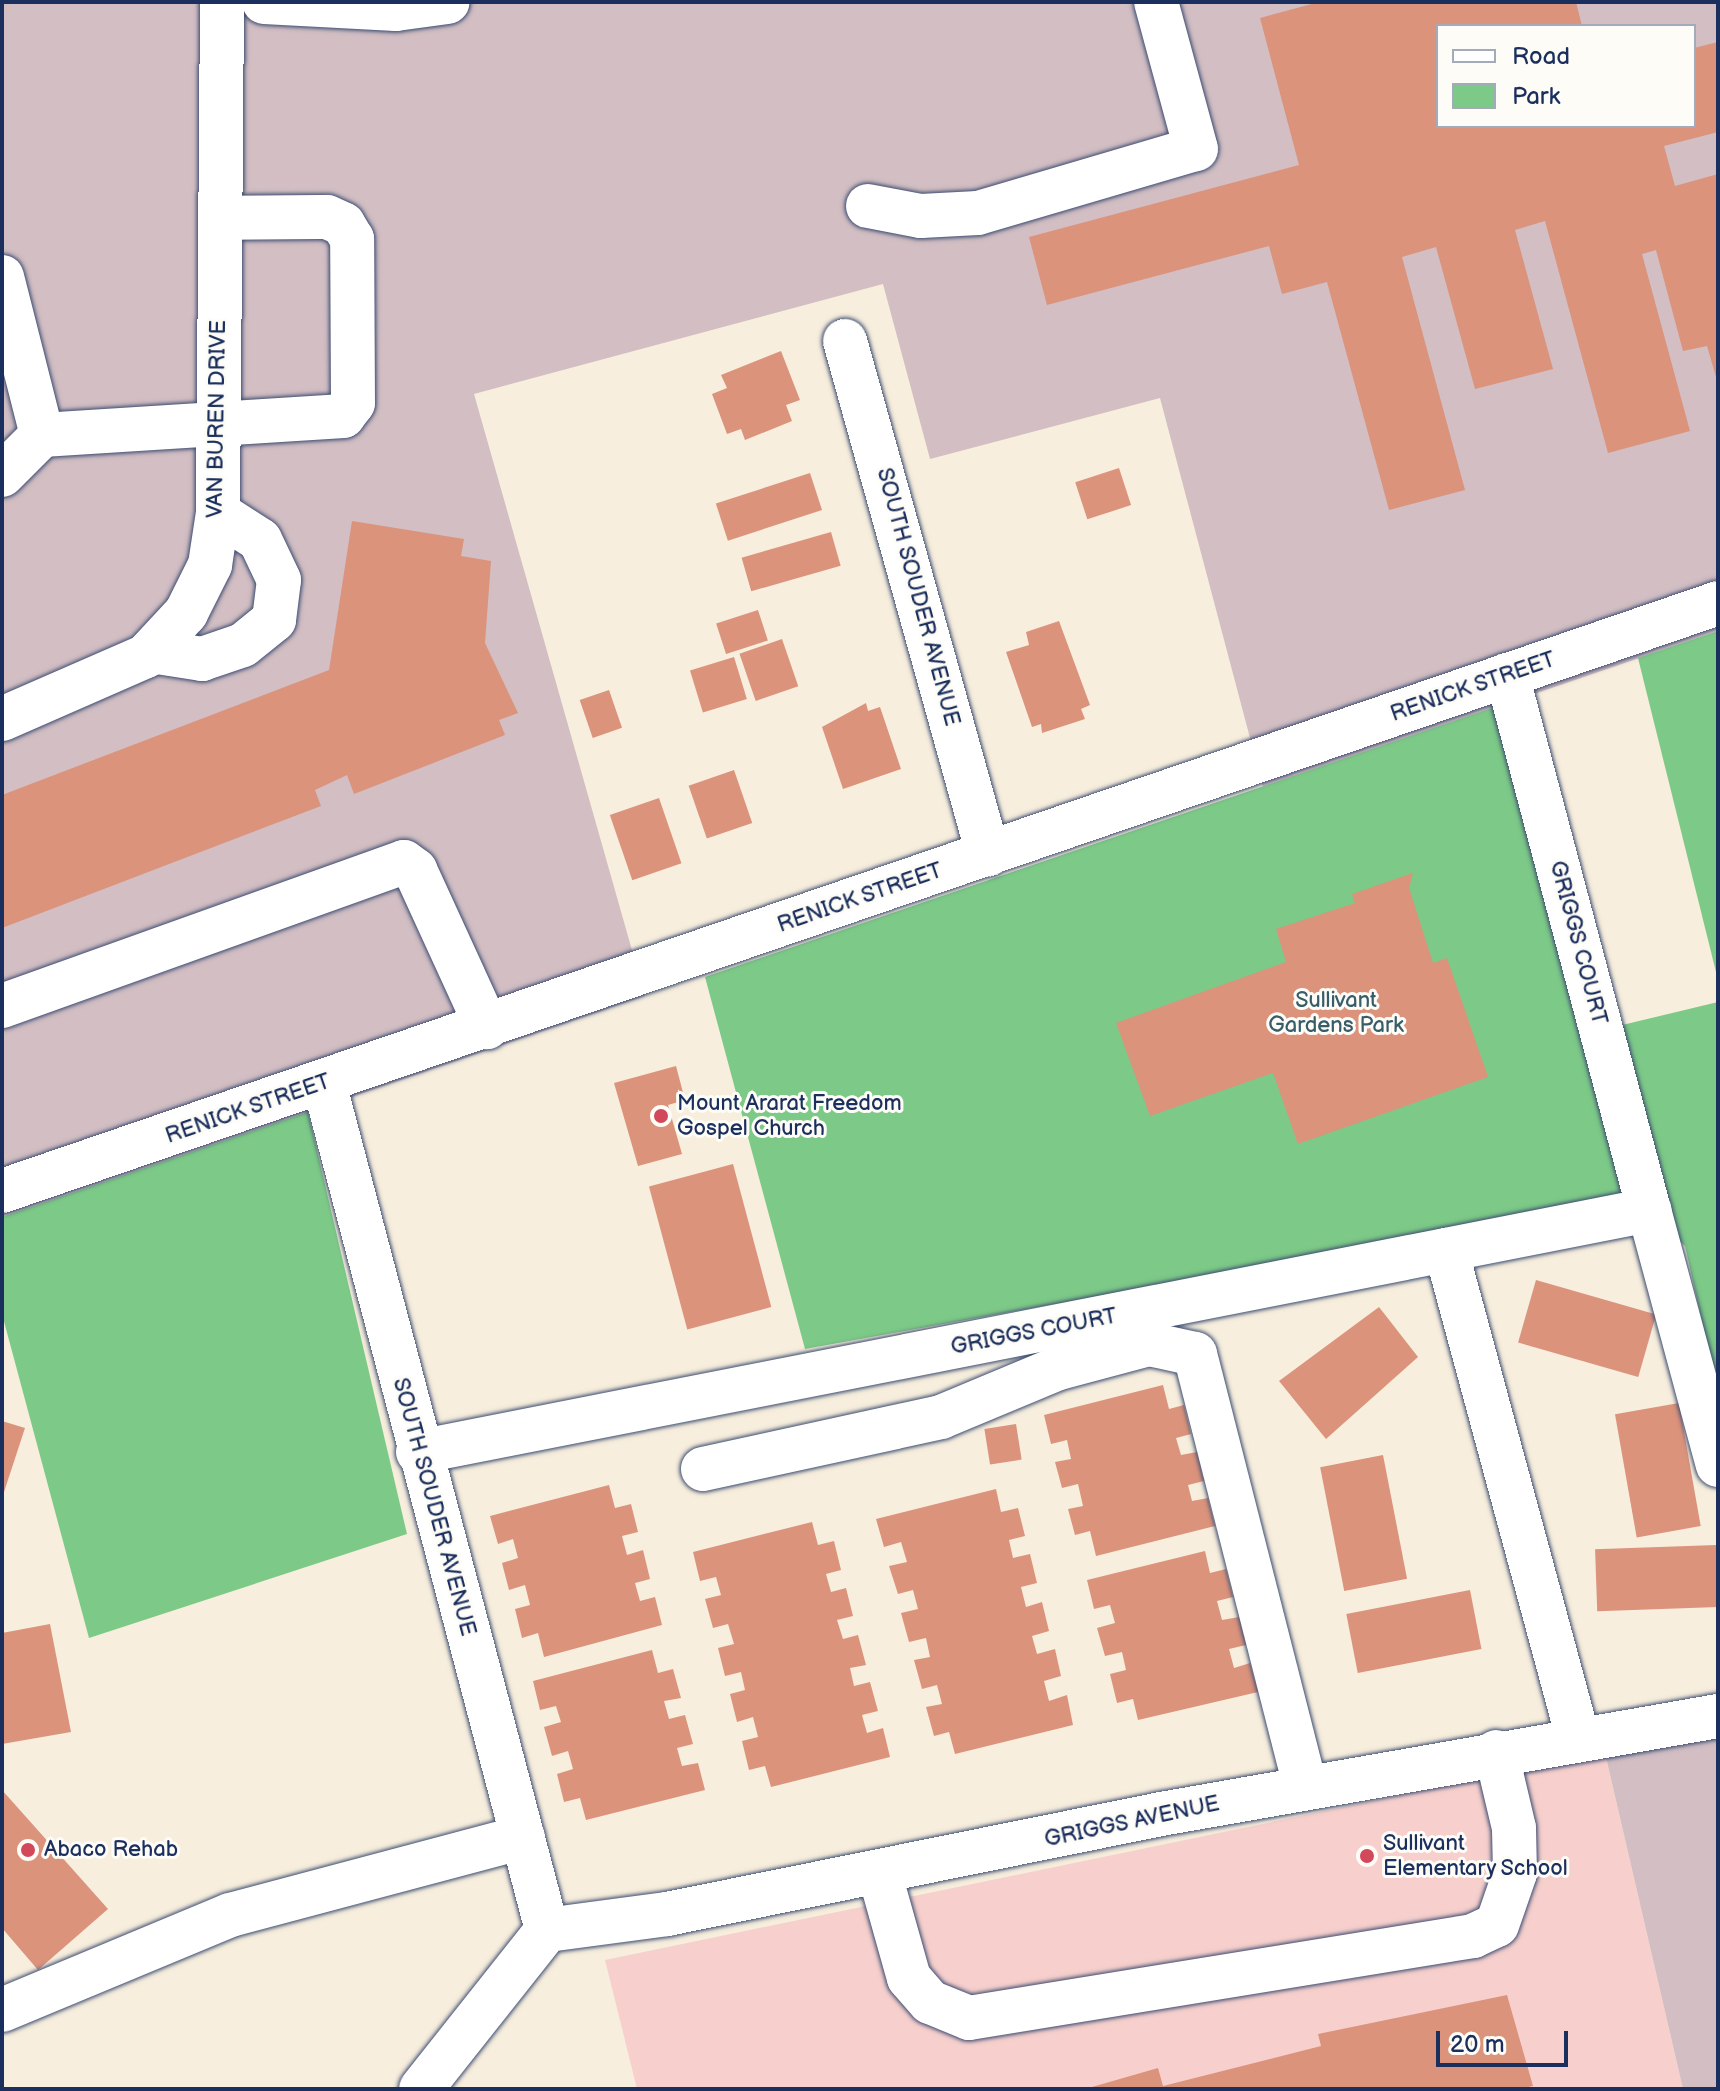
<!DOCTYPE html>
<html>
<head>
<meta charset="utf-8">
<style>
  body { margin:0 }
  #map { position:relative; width:1720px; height:2091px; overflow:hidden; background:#f7eedd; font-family:"Balsamiq Sans",sans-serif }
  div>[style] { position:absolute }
  .built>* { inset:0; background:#f7d0cd }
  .industrial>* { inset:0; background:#d2bec3 }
  .green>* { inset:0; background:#7dc987 }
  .building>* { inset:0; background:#db937c; transform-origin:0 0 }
  .roads { filter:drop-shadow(0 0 2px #3c4c71) drop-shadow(0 0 2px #3c4c71) }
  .minor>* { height:44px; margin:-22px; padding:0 22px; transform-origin:22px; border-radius:22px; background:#fff }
  .dots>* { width:22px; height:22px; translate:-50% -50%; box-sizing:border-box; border:4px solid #fdfcf7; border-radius:50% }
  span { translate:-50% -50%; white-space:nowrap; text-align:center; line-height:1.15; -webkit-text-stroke:6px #fdfcf7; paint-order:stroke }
  .street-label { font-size:22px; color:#1b2f5e }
  .park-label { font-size:22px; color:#385d6a }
  .poi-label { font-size:22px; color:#1b2f5e }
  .left { translate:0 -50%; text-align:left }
  .frame { position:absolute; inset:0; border:4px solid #1b2f5e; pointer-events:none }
  .legend { position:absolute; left:1436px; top:24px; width:260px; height:104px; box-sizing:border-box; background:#fdfcf7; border:2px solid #a3aaba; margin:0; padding:10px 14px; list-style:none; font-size:24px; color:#1b2f5e }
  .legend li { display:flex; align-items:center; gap:16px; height:40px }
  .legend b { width:40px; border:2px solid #a3aaba }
  .scale { position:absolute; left:1436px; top:2031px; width:132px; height:36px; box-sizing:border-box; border:4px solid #1b2f5e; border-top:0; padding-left:10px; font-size:24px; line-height:28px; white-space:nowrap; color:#1b2f5e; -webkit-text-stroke:6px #fdfcf7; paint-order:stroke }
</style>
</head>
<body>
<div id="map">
  <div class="built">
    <div style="clip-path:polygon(1605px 1753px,1683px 2089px,637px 2089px,605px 1960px)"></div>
  </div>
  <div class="industrial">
    <div style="clip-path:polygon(evenodd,2px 2px,1718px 2px,1718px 631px,1263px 787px,1160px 398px,930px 459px,883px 284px,474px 394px,645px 996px,2px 1217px,2px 2px,1438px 26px,1694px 26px,1694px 126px,1438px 126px,1438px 26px)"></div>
    <div style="clip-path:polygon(1718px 1700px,1718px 2089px,1683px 2089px,1605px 1753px)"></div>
  </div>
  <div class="green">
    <div style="clip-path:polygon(1718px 631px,1718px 980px,1638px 658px)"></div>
    <div style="clip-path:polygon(1495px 707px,1589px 1033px,1718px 1002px,1718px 1392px,1685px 1246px,1636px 1199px,805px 1349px,705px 977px)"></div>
    <div style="clip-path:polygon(308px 1112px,407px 1534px,89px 1638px,2px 1314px,2px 1217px)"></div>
  </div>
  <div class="building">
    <div style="clip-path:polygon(1319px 2px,1576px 2px,1582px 26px,1438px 26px,1438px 126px,1694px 126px,1694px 48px,1718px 42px,1718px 132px,1664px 146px,1675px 186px,1718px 174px,1718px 384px,1707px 346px,1683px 351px,1656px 250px,1642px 254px,1690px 431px,1608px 453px,1545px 221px,1515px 230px,1553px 369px,1475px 389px,1436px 247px,1402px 257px,1465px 490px,1389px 510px,1327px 282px,1282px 294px,1269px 246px,1047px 305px,1029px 237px,1299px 165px,1260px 18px)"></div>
    <div style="clip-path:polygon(781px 351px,800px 400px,786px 405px,792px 421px,745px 440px,741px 429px,727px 434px,712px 394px,727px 388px,721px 375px)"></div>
    <div style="left:1119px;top:468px;width:39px;height:46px;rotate:72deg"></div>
    <div style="left:810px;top:473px;width:39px;height:99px;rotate:72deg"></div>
    <div style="clip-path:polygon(352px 521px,464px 539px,461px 556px,491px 561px,485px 643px,518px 713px,499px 720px,505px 735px,354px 794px,347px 775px,315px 790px,321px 806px,2px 928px,2px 795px,329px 670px)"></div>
    <div style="left:831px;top:532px;width:35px;height:93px;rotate:74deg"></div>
    <div style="left:758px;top:610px;width:32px;height:44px;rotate:72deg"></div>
    <div style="clip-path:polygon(1059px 621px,1090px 705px,1081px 709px,1085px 719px,1042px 733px,1041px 724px,1032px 727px,1006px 652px,1029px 645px,1026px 632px)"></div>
    <div style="left:782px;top:639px;width:50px;height:45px;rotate:71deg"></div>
    <div style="left:734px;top:657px;width:44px;height:46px;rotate:73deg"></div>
    <div style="left:609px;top:690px;width:40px;height:31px;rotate:71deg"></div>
    <div style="clip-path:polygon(866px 703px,868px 711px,880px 707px,901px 769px,843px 789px,822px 727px)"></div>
    <div style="left:734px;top:770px;width:56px;height:48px;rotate:71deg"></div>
    <div style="left:659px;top:798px;width:69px;height:52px;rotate:71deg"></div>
    <div style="clip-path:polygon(1413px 873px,1409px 888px,1433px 963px,1447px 958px,1488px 1077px,1298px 1144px,1273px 1073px,1150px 1116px,1116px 1023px,1286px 962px,1276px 929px,1355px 903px,1352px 894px)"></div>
    <div style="clip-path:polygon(676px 1066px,685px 1100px,668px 1105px,682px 1154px,638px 1166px,614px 1083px)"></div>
    <div style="left:733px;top:1164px;width:148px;height:87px;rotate:75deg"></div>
    <div style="left:1536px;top:1280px;width:125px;height:65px;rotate:16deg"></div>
    <div style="clip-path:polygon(1379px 1307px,1418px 1357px,1326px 1439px,1279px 1381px)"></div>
    <div style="clip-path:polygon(1163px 1385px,1169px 1409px,1184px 1405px,1191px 1434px,1176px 1438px,1181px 1455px,1197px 1452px,1204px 1481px,1188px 1485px,1192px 1501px,1208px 1498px,1215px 1526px,1096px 1556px,1090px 1531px,1075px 1535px,1068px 1509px,1083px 1506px,1078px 1484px,1062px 1488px,1055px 1462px,1071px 1459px,1067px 1440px,1051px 1444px,1044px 1415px)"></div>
    <div style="left:1679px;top:1403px;width:125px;height:65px;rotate:80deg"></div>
    <div style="clip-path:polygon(2px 1421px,25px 1428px,3px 1495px,2px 1495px)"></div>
    <div style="left:1016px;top:1424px;width:36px;height:32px;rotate:81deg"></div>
    <div style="left:1383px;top:1455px;width:126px;height:64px;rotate:79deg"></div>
    <div style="clip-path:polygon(609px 1485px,615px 1508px,631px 1504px,638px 1532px,622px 1536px,627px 1555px,643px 1550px,650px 1579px,635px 1583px,640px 1601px,655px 1597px,662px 1625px,544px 1657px,538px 1633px,522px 1638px,515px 1609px,530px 1605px,525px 1585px,509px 1590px,502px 1563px,518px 1558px,513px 1539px,498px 1544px,490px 1516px)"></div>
    <div style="clip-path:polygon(996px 1489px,1001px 1512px,1018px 1508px,1025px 1536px,1009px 1540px,1013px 1558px,1030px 1554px,1037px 1583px,1021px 1587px,1026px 1607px,1042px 1602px,1049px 1631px,1032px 1636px,1037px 1654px,1055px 1649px,1061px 1676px,1044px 1681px,1049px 1701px,1067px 1695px,1073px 1725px,955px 1754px,949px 1732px,934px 1736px,926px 1707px,942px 1704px,937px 1685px,922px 1689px,914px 1660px,930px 1657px,926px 1638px,909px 1642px,901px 1613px,918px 1609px,913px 1590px,898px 1594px,889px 1566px,907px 1562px,901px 1542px,884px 1547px,876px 1519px)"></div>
    <div style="clip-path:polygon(812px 1522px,818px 1545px,834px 1541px,841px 1570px,826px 1574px,831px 1592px,846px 1588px,853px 1616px,837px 1620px,843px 1639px,858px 1635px,866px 1665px,850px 1668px,854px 1686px,870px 1682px,878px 1711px,862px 1715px,867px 1733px,883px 1728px,890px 1757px,771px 1787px,765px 1766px,749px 1770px,742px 1741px,758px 1737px,753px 1717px,737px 1722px,730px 1694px,745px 1690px,741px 1672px,725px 1676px,718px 1648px,734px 1644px,728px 1624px,713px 1628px,705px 1599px,721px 1595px,716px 1577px,700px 1581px,693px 1552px)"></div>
    <div style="left:1716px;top:1545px;width:62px;height:121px;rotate:88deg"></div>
    <div style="clip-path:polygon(1205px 1551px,1210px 1573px,1226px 1569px,1233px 1597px,1217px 1601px,1222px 1620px,1239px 1617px,1246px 1645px,1229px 1649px,1234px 1668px,1250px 1663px,1258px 1692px,1138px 1720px,1133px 1699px,1117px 1703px,1110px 1674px,1126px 1670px,1122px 1652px,1105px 1656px,1097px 1628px,1115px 1623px,1110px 1605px,1094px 1609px,1087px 1580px)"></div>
    <div style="left:1470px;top:1590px;width:60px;height:126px;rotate:79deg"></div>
    <div style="clip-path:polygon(50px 1624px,71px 1732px,2px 1744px,2px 1633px)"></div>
    <div style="clip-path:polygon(652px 1650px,658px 1673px,673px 1669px,681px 1698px,664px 1701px,669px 1719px,685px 1715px,693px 1744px,677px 1748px,682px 1766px,698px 1763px,705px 1790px,586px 1820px,580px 1798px,564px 1802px,557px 1774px,573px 1769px,568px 1751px,552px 1756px,544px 1727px,561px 1722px,556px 1706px,540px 1710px,533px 1681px)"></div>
    <div style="clip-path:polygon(2px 1790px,108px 1909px,38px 1970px,2px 1928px)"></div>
    <div style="clip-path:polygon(1507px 1995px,1533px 2086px,1520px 2089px,1085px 2089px,1158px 2068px,1163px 2086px,1321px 2046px,1318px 2034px)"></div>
  </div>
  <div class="roads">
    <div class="minor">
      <div style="left:264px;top:2px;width:132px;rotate:3deg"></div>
      <div style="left:396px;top:9px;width:52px;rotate:-7.7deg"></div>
      <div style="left:868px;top:206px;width:54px;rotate:10.7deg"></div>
      <div style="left:921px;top:216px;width:57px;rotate:-3deg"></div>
      <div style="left:978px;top:213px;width:227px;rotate:-16.4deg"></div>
      <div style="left:1196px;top:149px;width:152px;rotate:-105.2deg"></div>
      <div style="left:2px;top:277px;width:163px;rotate:75.8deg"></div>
      <div style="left:845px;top:341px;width:533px;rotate:74.42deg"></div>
      <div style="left:2px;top:475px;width:57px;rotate:-45deg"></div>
      <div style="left:42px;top:435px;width:302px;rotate:-3.6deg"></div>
      <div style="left:343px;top:416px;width:16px;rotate:-52deg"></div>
      <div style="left:353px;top:403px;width:164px;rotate:-90.3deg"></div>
      <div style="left:352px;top:239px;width:17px;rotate:-121deg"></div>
      <div style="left:343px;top:224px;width:17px;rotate:-156deg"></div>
      <div style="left:327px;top:217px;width:106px;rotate:179.5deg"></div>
      <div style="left:151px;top:651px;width:52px;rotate:8.9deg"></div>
      <div style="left:202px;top:659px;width:43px;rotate:-18.9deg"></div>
      <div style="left:243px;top:645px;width:40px;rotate:-39deg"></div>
      <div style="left:274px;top:620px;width:40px;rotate:-82.9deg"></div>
      <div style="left:279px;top:580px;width:44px;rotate:-115.4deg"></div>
      <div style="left:260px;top:540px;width:50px;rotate:-147.3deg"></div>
      <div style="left:1507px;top:675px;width:554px;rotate:75.14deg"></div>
      <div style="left:2px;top:719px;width:157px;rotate:-23.6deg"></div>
      <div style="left:146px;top:656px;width:59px;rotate:-47.1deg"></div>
      <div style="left:186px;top:613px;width:54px;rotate:-63.4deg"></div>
      <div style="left:210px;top:565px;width:53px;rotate:-81.3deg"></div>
      <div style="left:218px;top:513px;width:511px;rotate:-89.55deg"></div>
      <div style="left:2px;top:1006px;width:427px;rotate:-19.7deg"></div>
      <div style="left:404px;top:862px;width:14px;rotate:36deg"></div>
      <div style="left:415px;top:870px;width:173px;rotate:65.4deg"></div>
      <div style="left:324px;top:1083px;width:876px;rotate:75.25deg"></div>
      <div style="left:2px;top:1191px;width:1814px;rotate:-18.91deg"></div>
      <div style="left:1446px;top:1250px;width:506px;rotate:74.86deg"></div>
      <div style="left:418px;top:1452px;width:1255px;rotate:-11.12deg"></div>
      <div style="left:1649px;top:1210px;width:264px;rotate:74.9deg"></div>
      <div style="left:703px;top:1469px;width:244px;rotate:-12.3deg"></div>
      <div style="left:941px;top:1417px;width:128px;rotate:-22.6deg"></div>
      <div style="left:1059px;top:1368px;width:93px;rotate:-14.9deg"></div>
      <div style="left:1149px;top:1344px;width:47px;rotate:12.3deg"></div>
      <div style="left:1195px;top:1354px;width:447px;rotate:75.7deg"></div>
      <div style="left:880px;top:1875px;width:107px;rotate:74.3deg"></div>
      <div style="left:909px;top:1978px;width:32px;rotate:49deg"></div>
      <div style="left:930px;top:2002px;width:42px;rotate:22.3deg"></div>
      <div style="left:969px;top:2018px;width:511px;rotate:-9.24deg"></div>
      <div style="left:1473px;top:1936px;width:26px;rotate:-25deg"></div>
      <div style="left:1497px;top:1925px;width:55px;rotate:-70.9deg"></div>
      <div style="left:1515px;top:1873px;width:45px;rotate:-91.3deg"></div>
      <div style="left:1514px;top:1828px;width:78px;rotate:-103.3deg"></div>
      <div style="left:547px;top:1930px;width:121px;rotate:-7.6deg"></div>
      <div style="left:667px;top:1914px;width:504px;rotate:-11.44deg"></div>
      <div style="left:1161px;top:1814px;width:566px;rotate:-9.98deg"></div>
      <div style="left:2px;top:2010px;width:247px;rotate:-22.6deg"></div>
      <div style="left:230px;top:1915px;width:303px;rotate:-14.9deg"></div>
      <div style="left:421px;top:2089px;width:203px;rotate:-51.6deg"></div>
    </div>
  </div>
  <div class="dots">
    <div style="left:661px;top:1116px;background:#d1495b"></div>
    <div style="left:28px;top:1850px;background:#d1495b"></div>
    <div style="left:1367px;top:1856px;background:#d1495b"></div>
  </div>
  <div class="street-label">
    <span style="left:217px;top:419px;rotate:-89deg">VAN BUREN DRIVE</span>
    <span style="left:918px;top:597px;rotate:75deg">SOUTH SOUDER AVENUE</span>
    <span style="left:1473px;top:687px;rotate:-19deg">RENICK STREET</span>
    <span style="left:860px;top:898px;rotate:-19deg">RENICK STREET</span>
    <span style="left:1578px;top:943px;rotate:75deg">GRIGGS COURT</span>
    <span style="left:248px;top:1109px;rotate:-19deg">RENICK STREET</span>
    <span style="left:1034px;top:1332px;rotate:-11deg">GRIGGS COURT</span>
    <span style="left:434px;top:1507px;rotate:75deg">SOUTH SOUDER AVENUE</span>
    <span style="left:1132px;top:1822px;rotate:-12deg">GRIGGS AVENUE</span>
  </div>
  <div class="park-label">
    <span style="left:1336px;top:1013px">Sullivant<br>Gardens Park</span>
  </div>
  <div class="poi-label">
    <span class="left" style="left:677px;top:1116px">Mount Ararat Freedom<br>Gospel Church</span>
    <span class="left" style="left:1383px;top:1856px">Sullivant<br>Elementary School</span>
    <span class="left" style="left:44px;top:1850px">Abaco Rehab</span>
  </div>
  <div class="frame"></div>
  <ul class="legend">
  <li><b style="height:10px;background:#fff"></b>Road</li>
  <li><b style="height:22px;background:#7dc987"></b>Park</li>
  </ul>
  <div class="scale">20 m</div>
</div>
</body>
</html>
